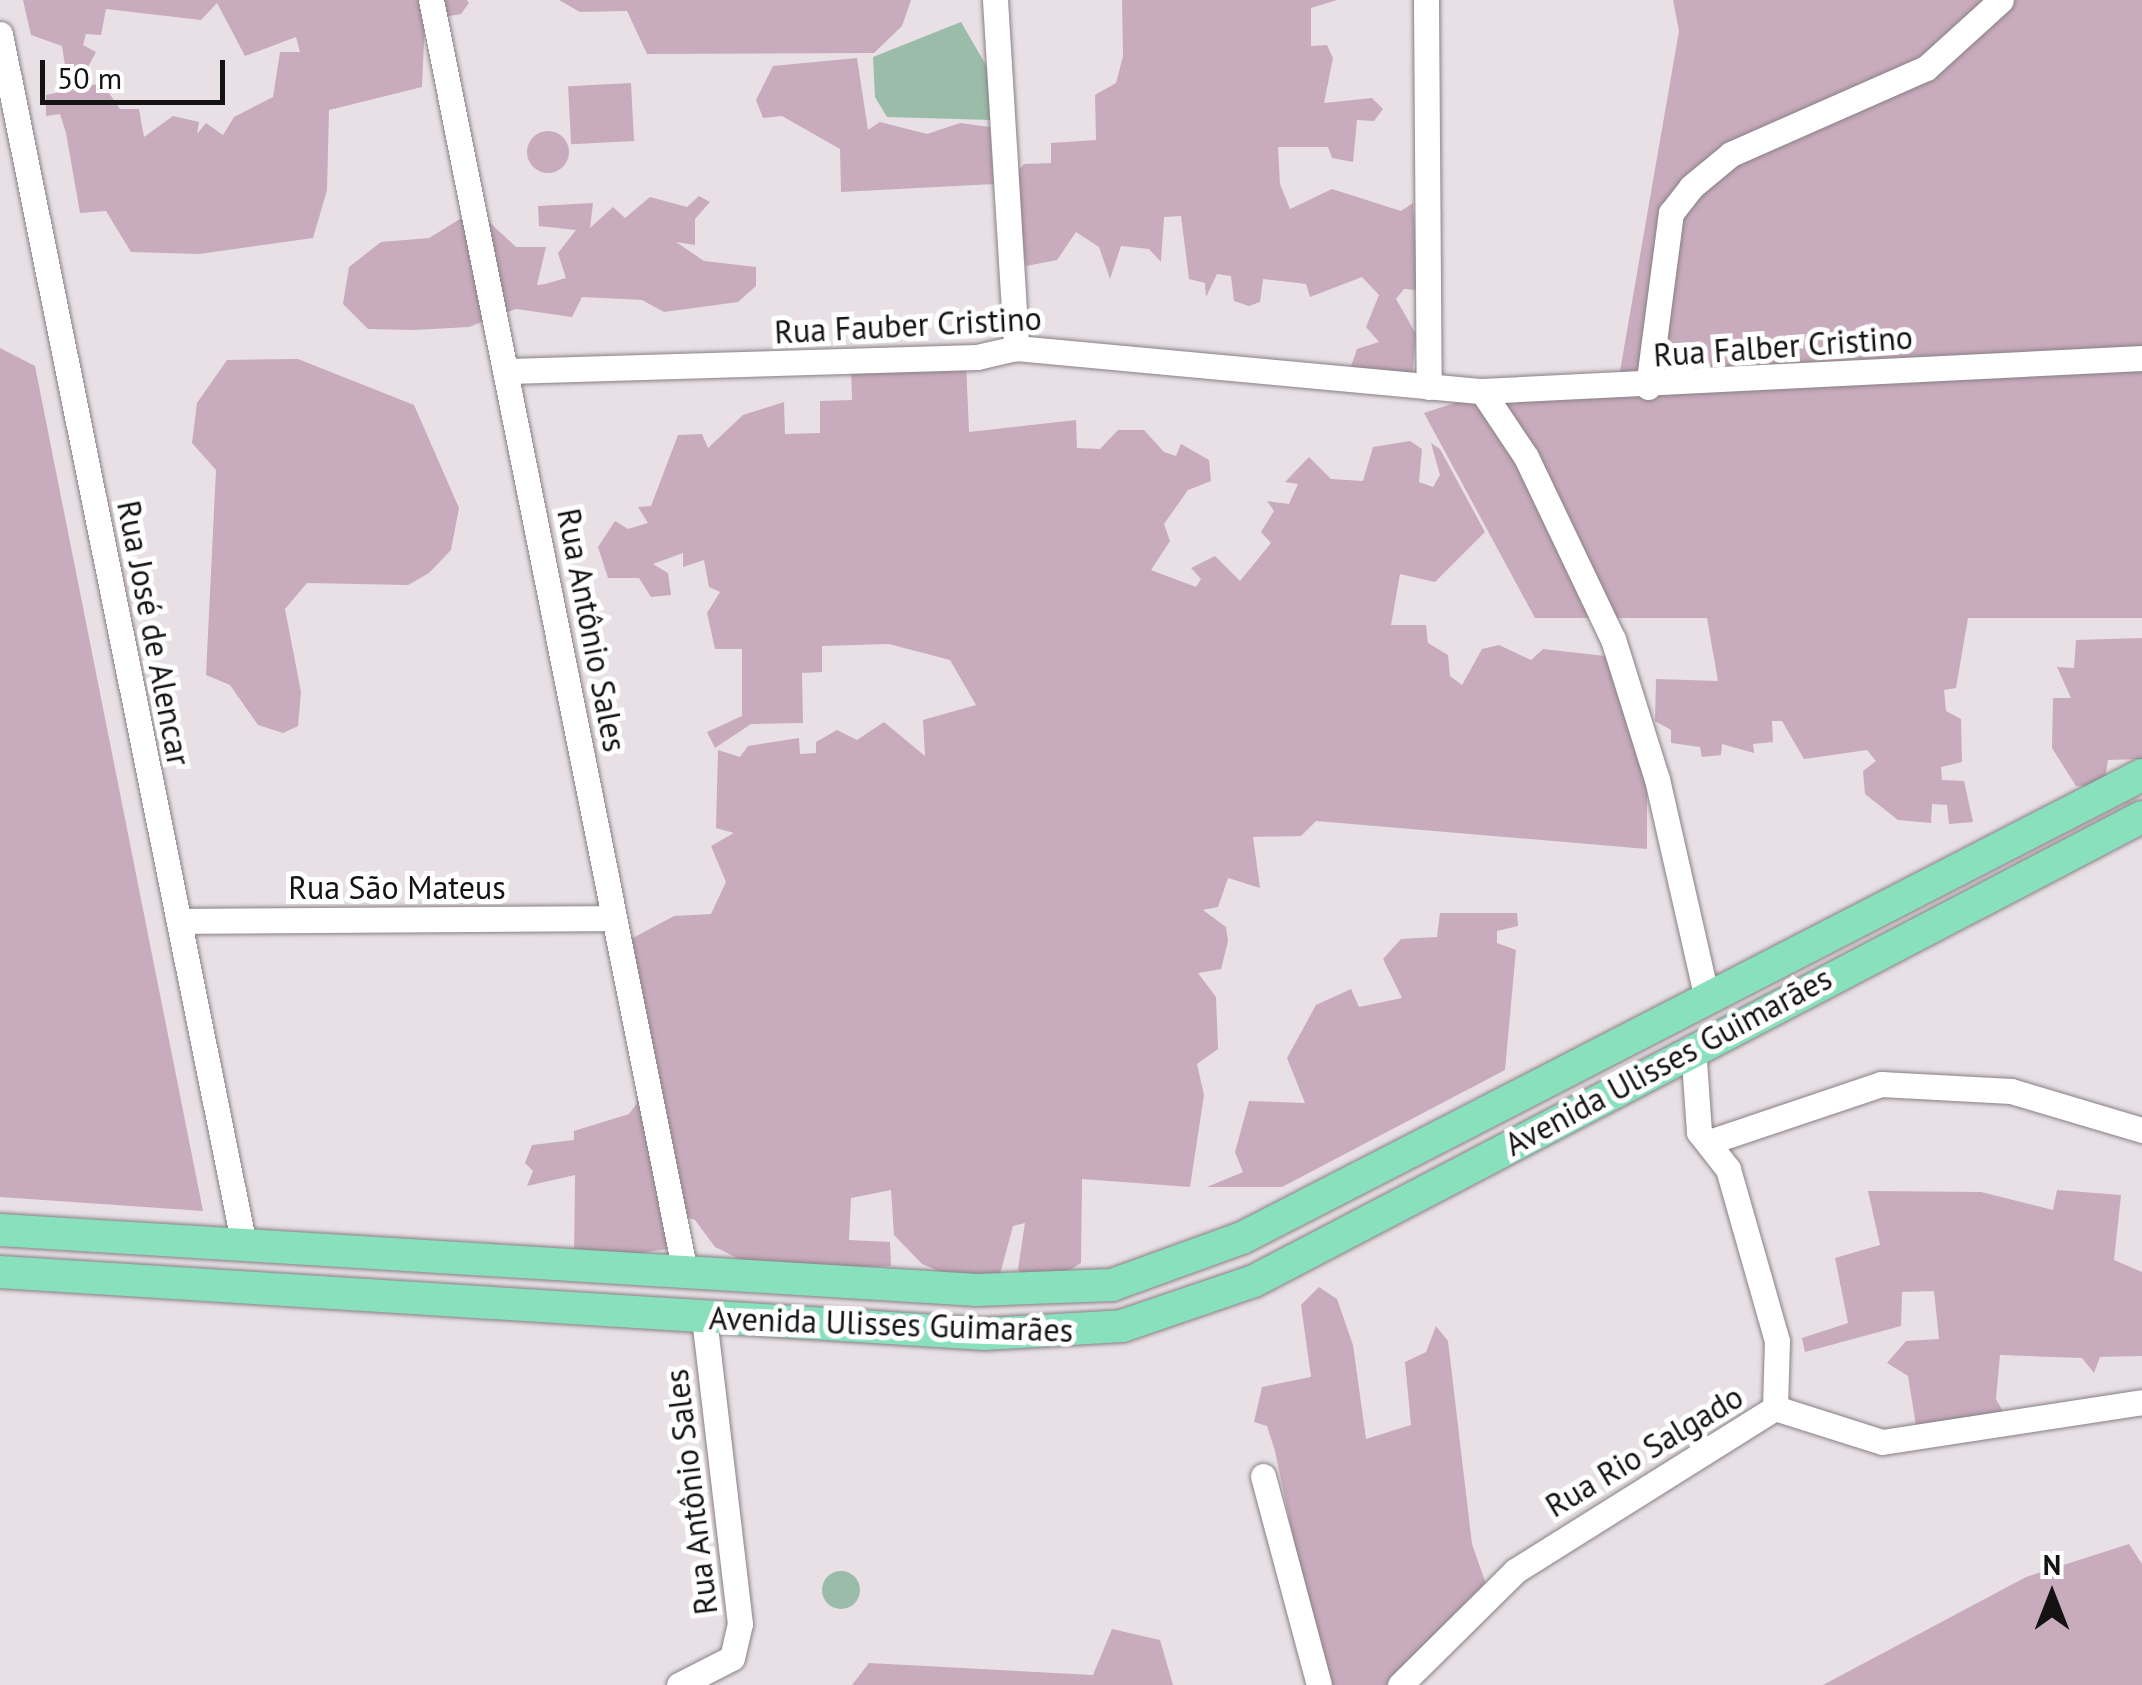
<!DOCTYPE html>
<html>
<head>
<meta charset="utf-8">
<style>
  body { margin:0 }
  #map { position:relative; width:2142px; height:1685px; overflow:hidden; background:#e8e0e5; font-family:"PT Sans",sans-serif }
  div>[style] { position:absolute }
  .green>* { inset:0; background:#c8abbc; transform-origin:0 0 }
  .round { border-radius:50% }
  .water>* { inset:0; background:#9abca9 }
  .roads { filter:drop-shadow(0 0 2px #888085) drop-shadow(0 0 2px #888085) }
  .minor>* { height:25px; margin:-12.5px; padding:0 12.5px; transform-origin:12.5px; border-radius:12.5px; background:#fff }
  .major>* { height:32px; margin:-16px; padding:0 16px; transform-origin:16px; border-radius:16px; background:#88e0bc }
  span { translate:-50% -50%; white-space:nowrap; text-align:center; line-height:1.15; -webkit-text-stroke:10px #fff; paint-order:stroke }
  .street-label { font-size:32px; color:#151213 }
  .north { position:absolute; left:2002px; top:1545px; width:100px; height:100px; -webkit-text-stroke:8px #fff; paint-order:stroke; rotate:0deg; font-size:28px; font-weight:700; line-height:40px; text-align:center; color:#151213 }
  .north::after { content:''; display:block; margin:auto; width:35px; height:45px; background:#151213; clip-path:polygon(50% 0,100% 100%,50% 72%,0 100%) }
  .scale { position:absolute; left:40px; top:60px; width:185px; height:45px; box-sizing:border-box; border:5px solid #151213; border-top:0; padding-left:12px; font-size:30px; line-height:35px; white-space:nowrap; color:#151213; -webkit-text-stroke:8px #fff; paint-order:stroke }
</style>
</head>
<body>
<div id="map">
  <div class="green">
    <div style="clip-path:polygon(23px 0,467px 0,469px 3px,461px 14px,425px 20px,422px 87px,329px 110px,327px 190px,313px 238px,199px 254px,131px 252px,106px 211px,80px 213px,66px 133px,60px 114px,46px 116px,46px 95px,102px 83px,120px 109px,139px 109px,144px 137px,173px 116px,199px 122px,197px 134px,206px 123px,223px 135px,234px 117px,273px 97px,280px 52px,300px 52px,296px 37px,245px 56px,217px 3px,201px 20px,106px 9px,101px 35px,86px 34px,83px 45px,96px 52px,83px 76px,66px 72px,62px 46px,31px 35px)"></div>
    <div style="clip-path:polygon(559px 0,911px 0,902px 26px,874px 53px,647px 54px,627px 11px,580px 12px)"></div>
    <div style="clip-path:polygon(1122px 0,1337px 0,1311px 8px,1311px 46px,1327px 45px,1333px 58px,1324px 103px,1372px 98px,1383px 109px,1374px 121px,1357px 120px,1353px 162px,1332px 158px,1328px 147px,1278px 147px,1280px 184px,1290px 209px,1332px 189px,1401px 211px,1413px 203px,1419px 290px,1404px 289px,1396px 299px,1416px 334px,1412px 378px,1350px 369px,1357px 349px,1379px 342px,1366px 327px,1379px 295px,1362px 277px,1310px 297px,1306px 284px,1263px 279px,1260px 302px,1249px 306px,1234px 301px,1231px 276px,1217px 274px,1206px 297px,1205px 283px,1189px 279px,1181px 216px,1164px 217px,1161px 262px,1149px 249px,1121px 246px,1110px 279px,1099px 247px,1076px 232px,1057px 260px,1026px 266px,1012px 177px,1024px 164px,1051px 163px,1051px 143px,1096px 140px,1095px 95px,1116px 83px,1123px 56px)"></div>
    <div style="clip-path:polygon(1673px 0,2142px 0,2142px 618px,1968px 618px,1956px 688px,1944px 690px,1946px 711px,1961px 719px,1962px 762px,1941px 767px,1942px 780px,1964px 781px,1973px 822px,1949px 824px,1947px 805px,1932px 804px,1931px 823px,1898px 820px,1865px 794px,1863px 771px,1876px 761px,1867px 750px,1804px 759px,1782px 721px,1772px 721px,1773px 742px,1753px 744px,1754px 753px,1722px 744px,1721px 755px,1702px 757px,1700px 747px,1671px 743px,1671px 730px,1655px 721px,1656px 679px,1718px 681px,1707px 618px,1535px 618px,1424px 413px,1537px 376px,1619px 377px,1679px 31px)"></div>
    <div style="clip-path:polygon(857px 58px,868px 130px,880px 122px,927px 134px,960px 123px,990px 127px,994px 184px,841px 192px,840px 149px,782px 116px,763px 118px,756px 100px,773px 66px)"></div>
    <div style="left:631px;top:83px;width:58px;height:63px;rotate:87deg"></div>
    <div class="round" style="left:527px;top:131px;width:42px;height:42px"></div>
    <div style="clip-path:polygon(699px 196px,710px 202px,695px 219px,695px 245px,676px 242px,704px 261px,756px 267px,756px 286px,738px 302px,664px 312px,642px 300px,582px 297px,572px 317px,516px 309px,469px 327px,414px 330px,368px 329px,343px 304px,349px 267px,381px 242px,429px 238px,460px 219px,488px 221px,516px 247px,546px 247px,537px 285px,545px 284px,566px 278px,558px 253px,576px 230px,539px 226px,538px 206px,593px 203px,590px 228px,613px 207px,625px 218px,650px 197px,687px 207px)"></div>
    <div style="clip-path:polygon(0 348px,35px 366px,203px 1211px,0 1197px)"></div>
    <div style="clip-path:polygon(298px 359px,414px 405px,459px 508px,451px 550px,429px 573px,408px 585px,307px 583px,285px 609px,301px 692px,298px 726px,283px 733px,258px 725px,230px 685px,206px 675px,216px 470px,192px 443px,197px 403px,227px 360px)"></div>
    <div style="clip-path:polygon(966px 362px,969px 432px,1076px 420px,1077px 448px,1100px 449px,1118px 430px,1144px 430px,1164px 452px,1176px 456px,1181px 444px,1209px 460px,1211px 481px,1188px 490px,1164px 524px,1170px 541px,1151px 570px,1196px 587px,1201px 579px,1191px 568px,1215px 556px,1240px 581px,1271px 543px,1261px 532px,1274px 511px,1267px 501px,1289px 504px,1298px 484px,1285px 482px,1309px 457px,1331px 479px,1363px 481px,1373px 447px,1410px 441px,1422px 449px,1419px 482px,1433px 487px,1440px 475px,1431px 443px,1440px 449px,1485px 532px,1435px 582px,1400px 574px,1391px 625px,1426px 625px,1428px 643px,1448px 655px,1450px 676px,1462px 685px,1482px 649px,1499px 645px,1531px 660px,1543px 649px,1614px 657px,1647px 762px,1647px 849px,1316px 821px,1301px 836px,1253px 837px,1260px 888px,1228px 878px,1218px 907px,1203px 910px,1226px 927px,1228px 941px,1221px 969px,1198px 973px,1216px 997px,1218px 1049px,1197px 1064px,1204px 1095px,1190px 1187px,1082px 1179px,1081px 1263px,1050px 1282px,1028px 1281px,1018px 1269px,1025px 1223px,1013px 1226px,999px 1278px,955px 1278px,922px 1264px,894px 1235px,891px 1190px,851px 1198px,849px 1240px,890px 1242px,891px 1266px,761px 1270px,715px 1247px,695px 1220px,663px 1210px,668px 1249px,574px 1262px,575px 1175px,527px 1186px,533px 1171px,525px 1163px,532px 1145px,574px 1140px,574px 1131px,629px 1114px,637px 1103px,629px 940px,674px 916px,711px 914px,726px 882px,711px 846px,734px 833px,716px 828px,718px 750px,740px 757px,748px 746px,799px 738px,800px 754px,816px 753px,816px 742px,837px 730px,857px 740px,884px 722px,925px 756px,923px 720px,976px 705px,950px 660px,889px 644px,822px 646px,822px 672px,802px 673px,803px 723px,751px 724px,715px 748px,707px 732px,742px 716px,742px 649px,715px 649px,707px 613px,720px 592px,709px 587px,704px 560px,683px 567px,683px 553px,653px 564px,668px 573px,671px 595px,651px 597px,639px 578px,608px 578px,598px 547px,615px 521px,628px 529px,648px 523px,638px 507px,651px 506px,678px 435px,702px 434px,708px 448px,743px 415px,784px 402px,785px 434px,820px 433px,820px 401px,852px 400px,851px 366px)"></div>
    <div style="clip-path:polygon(2142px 638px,2142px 759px,2108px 760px,2104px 785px,2076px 786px,2052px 748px,2053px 698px,2071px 698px,2057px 667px,2074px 668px,2076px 640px)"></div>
    <div style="clip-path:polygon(1440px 913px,1517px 913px,1518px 926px,1497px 931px,1497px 943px,1516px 950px,1505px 1070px,1282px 1187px,1207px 1187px,1243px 1172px,1235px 1152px,1249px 1101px,1305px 1103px,1287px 1058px,1316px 1005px,1351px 989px,1359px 1007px,1402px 998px,1383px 959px,1401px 939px,1437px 937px)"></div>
    <div style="clip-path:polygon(2057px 1190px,2121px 1195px,2114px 1260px,2142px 1272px,2142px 1356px,2100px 1357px,2094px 1373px,2082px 1358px,2000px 1355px,1996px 1399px,2005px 1415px,1916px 1426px,1908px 1376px,1887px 1363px,1906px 1341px,1939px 1339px,1934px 1291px,1902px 1292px,1901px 1326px,1805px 1352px,1802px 1338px,1848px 1323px,1835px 1258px,1880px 1245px,1868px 1191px,1981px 1192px,2053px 1210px)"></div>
    <div style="clip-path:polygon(1319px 1287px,1337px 1299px,1353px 1345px,1366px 1439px,1411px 1425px,1405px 1362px,1426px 1352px,1436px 1326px,1448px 1341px,1472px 1544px,1486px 1584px,1387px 1685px,1324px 1685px,1275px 1451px,1267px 1426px,1254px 1422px,1262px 1387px,1311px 1377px,1301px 1305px)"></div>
    <div style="clip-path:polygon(2129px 1544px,2142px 1564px,2142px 1685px,1823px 1685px,2026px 1577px)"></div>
    <div style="clip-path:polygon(1112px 1629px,1160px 1640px,1173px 1685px,852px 1685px,869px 1663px,1093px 1675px)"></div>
  </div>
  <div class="water">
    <div style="clip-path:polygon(961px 22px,994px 79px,992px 120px,887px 117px,875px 97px,873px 57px)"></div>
    <div class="round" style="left:822px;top:1571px;width:38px;height:38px"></div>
  </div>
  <div class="roads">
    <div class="minor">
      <div style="left:431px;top:0;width:1297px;rotate:78.71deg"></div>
      <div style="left:995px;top:0;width:349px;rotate:86.5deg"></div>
      <div style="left:1426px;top:0;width:387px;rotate:89.6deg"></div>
      <div style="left:0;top:34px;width:1235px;rotate:78.61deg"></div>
      <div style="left:509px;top:371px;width:468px;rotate:-1.7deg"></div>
      <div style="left:977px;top:357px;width:40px;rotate:-13deg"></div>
      <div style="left:1016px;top:348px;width:468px;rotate:5.3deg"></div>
      <div style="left:1482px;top:391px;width:661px;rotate:-2.86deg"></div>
      <div style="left:1648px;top:387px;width:176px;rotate:-82.5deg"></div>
      <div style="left:1671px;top:213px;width:33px;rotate:-52deg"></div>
      <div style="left:1691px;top:187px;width:52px;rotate:-39.5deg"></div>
      <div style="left:1731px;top:154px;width:213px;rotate:-23.8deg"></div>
      <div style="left:1926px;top:68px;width:101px;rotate:-42.2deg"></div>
      <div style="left:1482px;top:391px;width:79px;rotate:56.3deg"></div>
      <div style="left:1526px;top:457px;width:202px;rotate:64.5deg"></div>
      <div style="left:1613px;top:639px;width:147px;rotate:72.6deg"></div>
      <div style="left:1657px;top:779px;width:226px;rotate:77.2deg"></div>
      <div style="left:179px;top:921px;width:435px;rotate:-0.4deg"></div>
      <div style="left:1709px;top:1142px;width:182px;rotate:-18.6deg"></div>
      <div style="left:1881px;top:1084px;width:130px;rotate:3.1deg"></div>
      <div style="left:2011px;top:1091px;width:137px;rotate:16.6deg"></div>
      <div style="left:1775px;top:1408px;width:112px;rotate:17.6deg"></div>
      <div style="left:1882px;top:1442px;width:263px;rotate:-8.7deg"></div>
      <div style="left:1263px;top:1476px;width:216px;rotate:75deg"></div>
      <div style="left:679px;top:1685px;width:59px;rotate:-27deg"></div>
      <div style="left:732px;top:1658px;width:35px;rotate:-77deg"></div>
      <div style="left:740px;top:1624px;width:308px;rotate:-96.7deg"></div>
      <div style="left:1400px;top:1685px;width:162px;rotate:-44.7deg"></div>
      <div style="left:1515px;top:1571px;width:307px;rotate:-32.1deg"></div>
      <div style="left:1775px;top:1408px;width:67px;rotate:-88.3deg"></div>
      <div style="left:1777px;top:1341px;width:179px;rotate:-105.9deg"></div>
      <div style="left:1728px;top:1169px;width:47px;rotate:-128.1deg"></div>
      <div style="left:1699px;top:1132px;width:85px;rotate:-94deg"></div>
    </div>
    <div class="major">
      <div style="left:0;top:1230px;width:979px;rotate:3.51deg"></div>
      <div style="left:977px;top:1290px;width:135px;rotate:-2.1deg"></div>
      <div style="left:1112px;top:1285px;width:138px;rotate:-19.9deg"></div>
      <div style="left:1242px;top:1238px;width:1012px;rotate:-27.22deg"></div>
      <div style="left:0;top:1272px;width:987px;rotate:3.6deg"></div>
      <div style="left:985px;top:1334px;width:137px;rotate:-3.3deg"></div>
      <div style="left:1122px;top:1326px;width:139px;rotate:-18.8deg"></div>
      <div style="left:1254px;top:1281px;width:1002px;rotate:-27.59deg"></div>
    </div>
  </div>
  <div class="street-label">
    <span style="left:908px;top:325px;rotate:-3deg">Rua Fauber Cristino</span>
    <span style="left:1783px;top:346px;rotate:-4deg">Rua Falber Cristino</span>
    <span style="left:592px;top:630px;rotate:79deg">Rua Antônio Sales</span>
    <span style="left:154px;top:633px;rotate:79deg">Rua José de Alencar</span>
    <span style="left:397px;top:887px">Rua São Mateus</span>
    <span style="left:1668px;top:1061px;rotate:-28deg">Avenida Ulisses Guimarães</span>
    <span style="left:891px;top:1324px;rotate:2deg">Avenida Ulisses Guimarães</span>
    <span style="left:1644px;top:1451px;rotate:-31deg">Rua Rio Salgado</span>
    <span style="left:691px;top:1492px;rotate:-97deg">Rua Antônio Sales</span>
  </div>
  <div class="north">N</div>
  <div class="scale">50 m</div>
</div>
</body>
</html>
